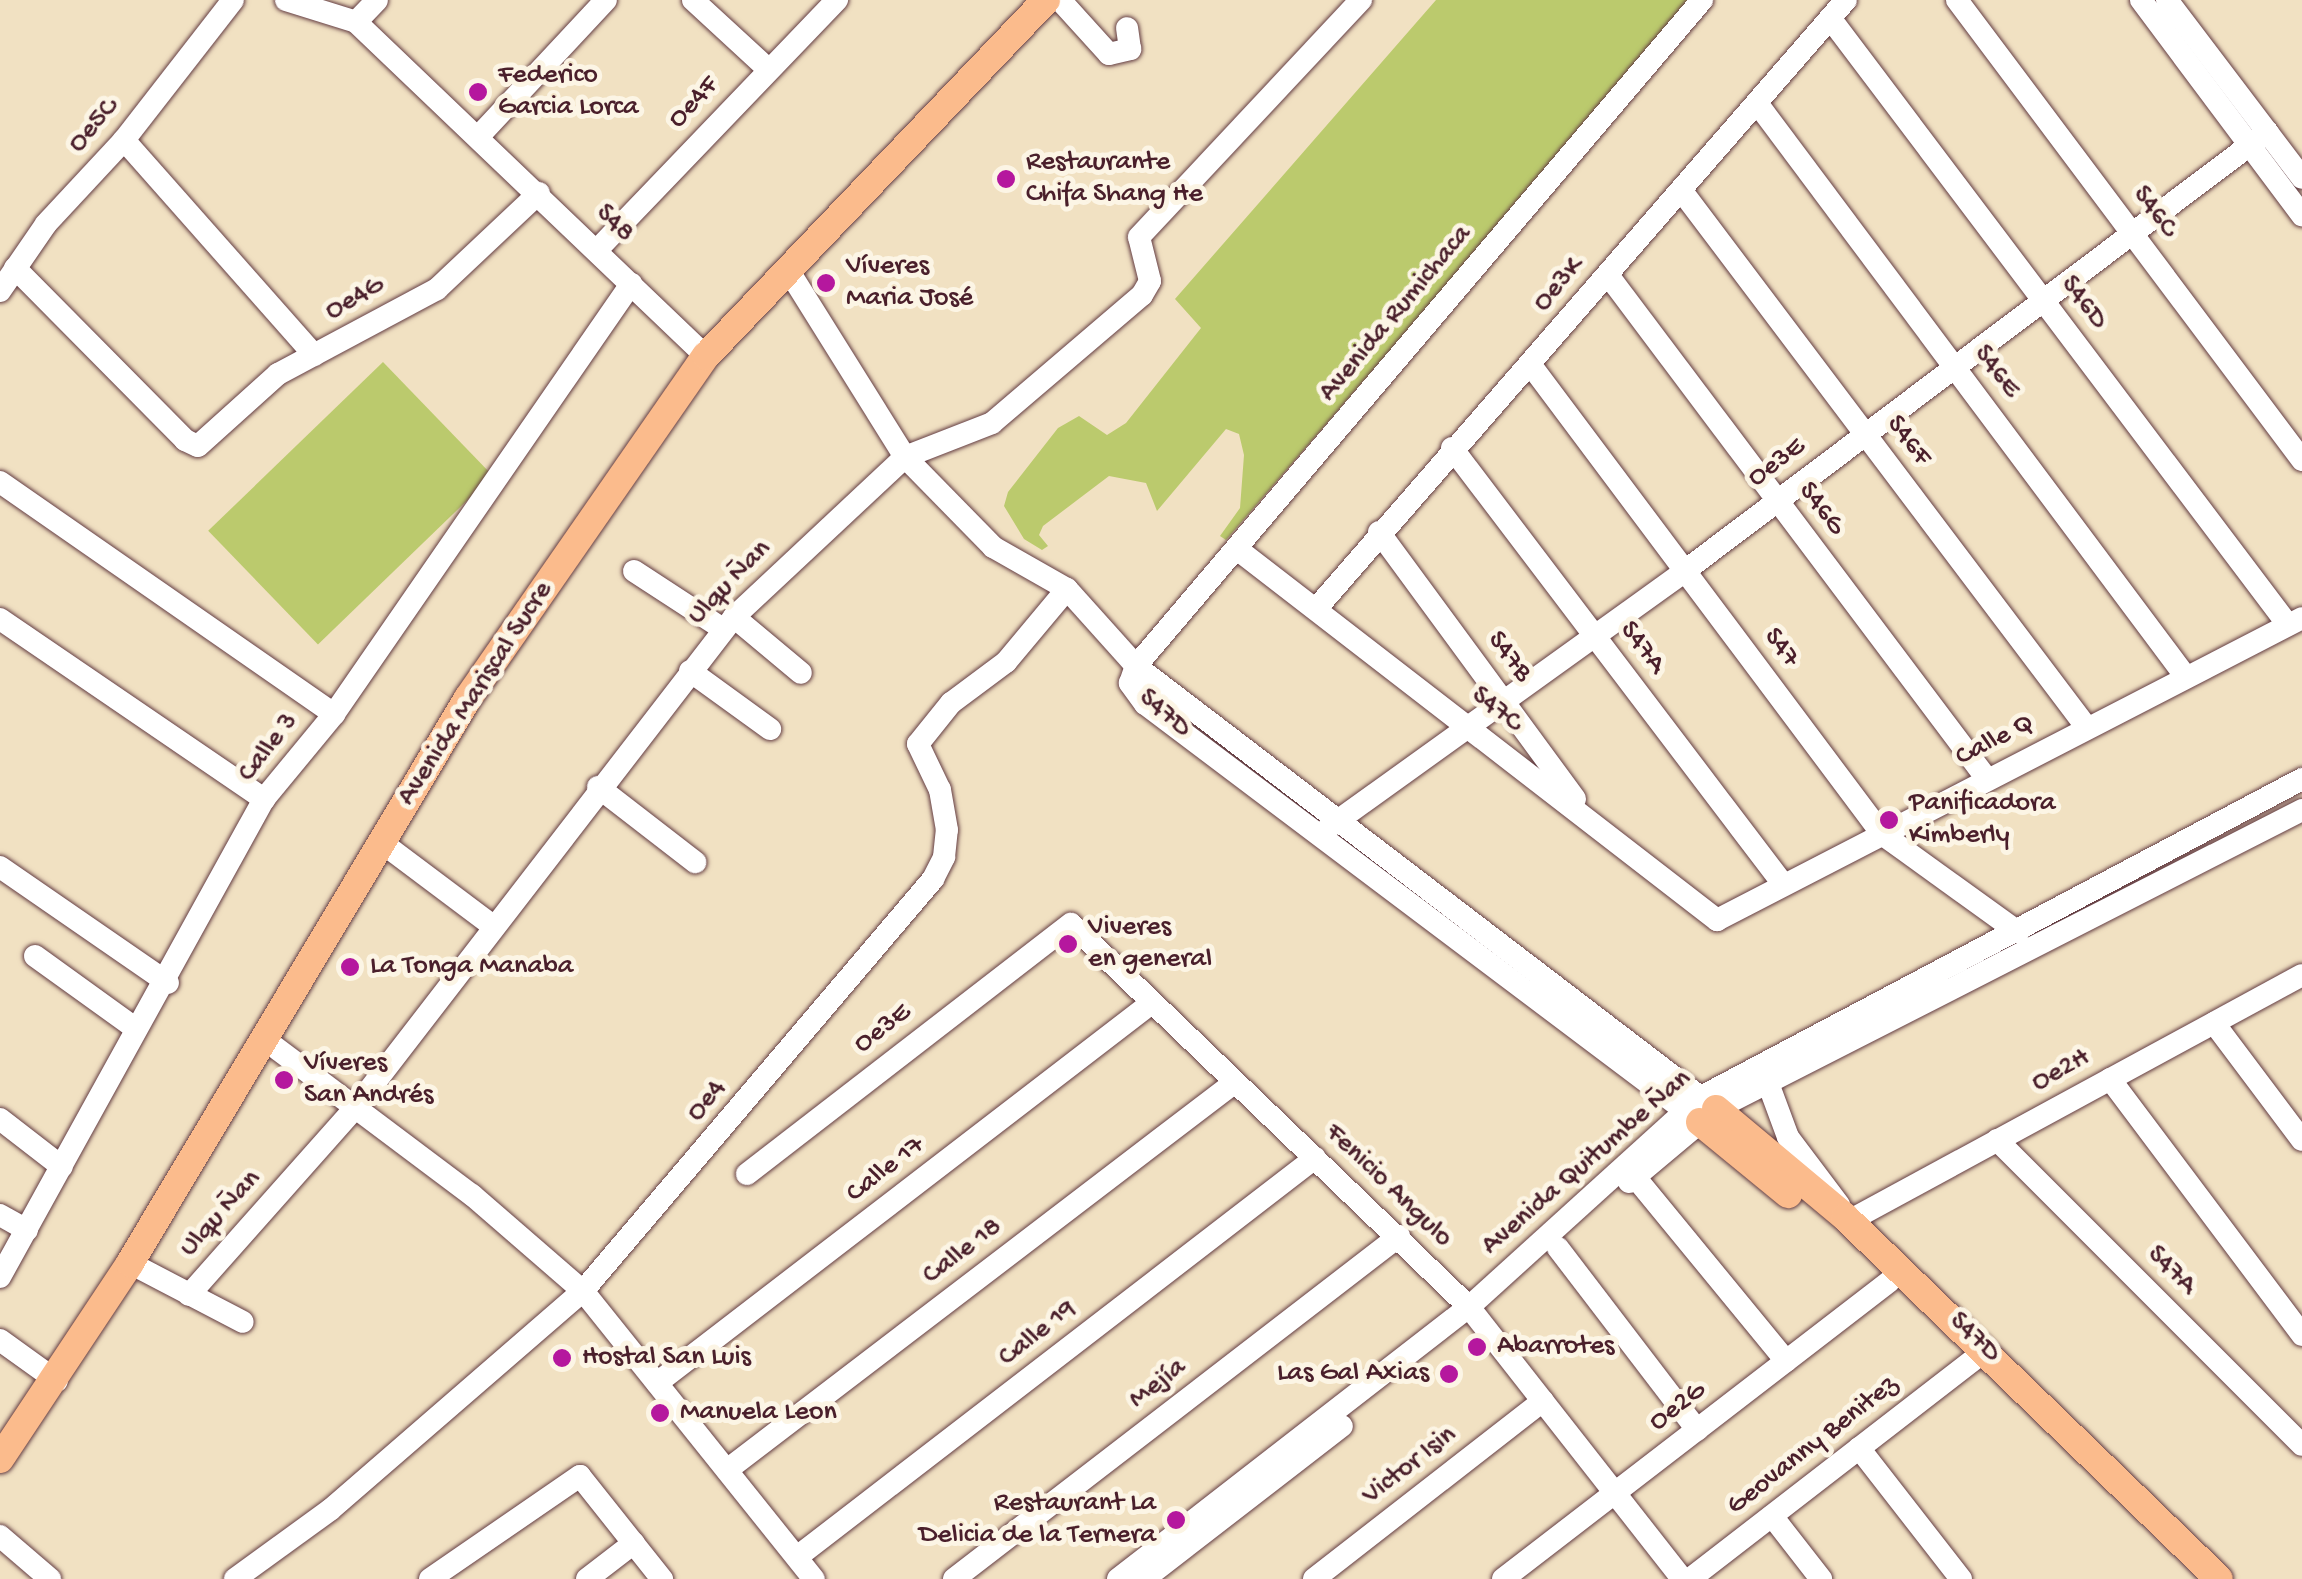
<!DOCTYPE html>
<html>
<head>
<meta charset="utf-8">
<style>
  body { margin:0 }
  #map { position:relative; width:2302px; height:1579px; overflow:hidden; background:#f1e1c2; font-family:"Gochi Hand",sans-serif }
  div>[style] { position:absolute }
  .green>* { inset:0; background:#bbca6d; transform-origin:0 0 }
  .roads { filter:drop-shadow(0 0 2px #633c42) drop-shadow(0 0 2px #633c42) }
  .minor>* { height:22px; margin:-11px; padding:0 11px; transform-origin:11px; border-radius:11px; background:#fff }
  .major>* { height:28px; margin:-14px; padding:0 14px; transform-origin:14px; border-radius:14px; background:#fbbb8c }
  .dots>* { width:28px; height:28px; translate:-50% -50%; box-sizing:border-box; border:5px solid #fcf5e5; border-radius:50% }
  span { translate:-50% -50%; white-space:nowrap; text-align:center; line-height:1.15; -webkit-text-stroke:10px #fcf5e5; paint-order:stroke }
  .poi-label { font-size:28px; color:#4a1f2b }
  .left { translate:0 -50%; text-align:left }
  .right { translate:-100% -50%; text-align:right }
  .street-label { font-size:28px; color:#4a1f2b }
</style>
</head>
<body>
<div id="map">
  <div class="green">
    <div style="clip-path:polygon(1436px 0,1692px 0,1226px 540px,1220px 536px,1240px 508px,1244px 455px,1239px 434px,1226px 429px,1157px 511px,1146px 483px,1109px 476px,1043px 526px,1039px 535px,1048px 546px,1042px 550px,1024px 539px,1004px 506px,1008px 492px,1058px 428px,1079px 416px,1107px 435px,1126px 423px,1201px 328px,1175px 299px)"></div>
    <div style="left:383px;top:362px;width:158px;height:243px;rotate:46deg"></div>
  </div>
  <div class="roads">
    <div class="minor">
      <div style="left:286px;top:0;width:73px;rotate:17.4deg"></div>
      <div style="left:356px;top:22px;width:484px;rotate:43.7deg"></div>
      <div style="left:693px;top:0;width:102px;rotate:42.6deg"></div>
      <div style="left:1060px;top:0;width:73px;rotate:47.8deg"></div>
      <div style="left:1109px;top:54px;width:22px;rotate:-13deg"></div>
      <div style="left:1130px;top:49px;width:21px;rotate:-98deg"></div>
      <div style="left:1957px;top:0;width:575px;rotate:53.13deg"></div>
      <div style="left:2141px;top:0;width:269px;rotate:53.2deg"></div>
      <div style="left:2167px;top:0;width:223px;rotate:52.8deg"></div>
      <div style="left:1830px;top:18px;width:760px;rotate:52.96deg"></div>
      <div style="left:356px;top:22px;width:30px;rotate:-46deg"></div>
      <div style="left:1757px;top:103px;width:717px;rotate:53.23deg"></div>
      <div style="left:479px;top:136px;width:186px;rotate:-47deg"></div>
      <div style="left:124px;top:140px;width:287px;rotate:48.5deg"></div>
      <div style="left:1681px;top:190px;width:674px;rotate:52.96deg"></div>
      <div style="left:597px;top:250px;width:347px;rotate:-46.2deg"></div>
      <div style="left:15px;top:268px;width:242px;rotate:45.3deg"></div>
      <div style="left:185px;top:440px;width:14px;rotate:25deg"></div>
      <div style="left:198px;top:446px;width:108px;rotate:-42deg"></div>
      <div style="left:278px;top:374px;width:180px;rotate:-28.1deg"></div>
      <div style="left:437px;top:289px;width:140px;rotate:-43.3deg"></div>
      <div style="left:790px;top:273px;width:217px;rotate:58deg"></div>
      <div style="left:905px;top:457px;width:126px;rotate:45.6deg"></div>
      <div style="left:993px;top:547px;width:85px;rotate:29.6deg"></div>
      <div style="left:1067px;top:589px;width:103px;rotate:48.1deg"></div>
      <div style="left:1136px;top:666px;width:725px;rotate:37.38deg"></div>
      <div style="left:1608px;top:275px;width:631px;rotate:53.06deg"></div>
      <div style="left:0;top:291px;width:81px;rotate:-55.5deg"></div>
      <div style="left:46px;top:224px;width:115px;rotate:-47.1deg"></div>
      <div style="left:124px;top:140px;width:177px;rotate:-52.1deg"></div>
      <div style="left:1530px;top:364px;width:587px;rotate:53.17deg"></div>
      <div style="left:1882px;top:834px;width:168px;rotate:35.8deg"></div>
      <div style="left:1452px;top:448px;width:547px;rotate:52.8deg"></div>
      <div style="left:0;top:482px;width:407px;rotate:34.8deg"></div>
      <div style="left:1379px;top:532px;width:331px;rotate:53.7deg"></div>
      <div style="left:1237px;top:549px;width:607px;rotate:37.7deg"></div>
      <div style="left:1717px;top:920px;width:658px;rotate:-27.3deg"></div>
      <div style="left:634px;top:571px;width:106px;rotate:33.1deg"></div>
      <div style="left:1316px;top:609px;width:807px;rotate:-48.97deg"></div>
      <div style="left:734px;top:617px;width:87px;rotate:39.9deg"></div>
      <div style="left:0;top:619px;width:320px;rotate:34.3deg"></div>
      <div style="left:690px;top:671px;width:99px;rotate:35.9deg"></div>
      <div style="left:598px;top:787px;width:123px;rotate:37.7deg"></div>
      <div style="left:1329px;top:827px;width:440px;rotate:-35.7deg"></div>
      <div style="left:1686px;top:570px;width:728px;rotate:-37.01deg"></div>
      <div style="left:381px;top:842px;width:140px;rotate:36.9deg"></div>
      <div style="left:0;top:867px;width:204px;rotate:34.6deg"></div>
      <div style="left:35px;top:956px;width:123px;rotate:35.8deg"></div>
      <div style="left:2214px;top:1023px;width:146px;rotate:53.1deg"></div>
      <div style="left:264px;top:1039px;width:260px;rotate:36.9deg"></div>
      <div style="left:472px;top:1195px;width:147px;rotate:40.9deg"></div>
      <div style="left:583px;top:1291px;width:369px;rotate:51.3deg"></div>
      <div style="left:2110px;top:1079px;width:320px;rotate:53.1deg"></div>
      <div style="left:1768px;top:1083px;width:58px;rotate:69.7deg"></div>
      <div style="left:1788px;top:1137px;width:85px;rotate:53.1deg"></div>
      <div style="left:0;top:1119px;width:78px;rotate:37.7deg"></div>
      <div style="left:1700px;top:1122px;width:695px;rotate:-143.01deg"></div>
      <div style="left:1145px;top:704px;width:26px;rotate:-126deg"></div>
      <div style="left:1130px;top:683px;width:18px;rotate:-71deg"></div>
      <div style="left:1136px;top:666px;width:874px;rotate:-49.64deg"></div>
      <div style="left:1997px;top:1140px;width:431px;rotate:45deg"></div>
      <div style="left:747px;top:1174px;width:409px;rotate:-37.7deg"></div>
      <div style="left:1071px;top:924px;width:552px;rotate:43.9deg"></div>
      <div style="left:1469px;top:1307px;width:345px;rotate:51.9deg"></div>
      <div style="left:1635px;top:1177px;width:238px;rotate:50.6deg"></div>
      <div style="left:1629px;top:1182px;width:114px;rotate:-40deg"></div>
      <div style="left:1716px;top:1109px;width:658px;rotate:-27.03deg"></div>
      <div style="left:0;top:1215px;width:31px;rotate:29deg"></div>
      <div style="left:1849px;top:1221px;width:515px;rotate:-28.5deg"></div>
      <div style="left:1558px;top:1248px;width:229px;rotate:52.6deg"></div>
      <div style="left:130px;top:1263px;width:127px;rotate:27.6deg"></div>
      <div style="left:0;top:1277px;width:546px;rotate:-61.09deg"></div>
      <div style="left:264px;top:799px;width:110px;rotate:-50.5deg"></div>
      <div style="left:334px;top:714px;width:523px;rotate:-55.37deg"></div>
      <div style="left:189px;top:1295px;width:251px;rotate:-48.4deg"></div>
      <div style="left:356px;top:1107px;width:619px;rotate:-52.35deg"></div>
      <div style="left:734px;top:617px;width:234px;rotate:-43.1deg"></div>
      <div style="left:905px;top:457px;width:93px;rotate:-21.3deg"></div>
      <div style="left:992px;top:423px;width:197px;rotate:-40.5deg"></div>
      <div style="left:1142px;top:295px;width:16px;rotate:-60deg"></div>
      <div style="left:1150px;top:281px;width:45px;rotate:-104deg"></div>
      <div style="left:1139px;top:237px;width:325px;rotate:-46.9deg"></div>
      <div style="left:0;top:1340px;width:70px;rotate:35.7deg"></div>
      <div style="left:657px;top:1383px;width:622px;rotate:-37.55deg"></div>
      <div style="left:1859px;top:1448px;width:166px;rotate:52.1deg"></div>
      <div style="left:727px;top:1470px;width:639px;rotate:-37.37deg"></div>
      <div style="left:1772px;top:1516px;width:80px;rotate:52.1deg"></div>
      <div style="left:0;top:1536px;width:66px;rotate:40.7deg"></div>
      <div style="left:797px;top:1557px;width:654px;rotate:-37.61deg"></div>
      <div style="left:235px;top:1579px;width:117px;rotate:-36deg"></div>
      <div style="left:330px;top:1510px;width:335px;rotate:-40.9deg"></div>
      <div style="left:583px;top:1291px;width:541px;rotate:-49.65deg"></div>
      <div style="left:933px;top:879px;width:25px;rotate:-63deg"></div>
      <div style="left:944px;top:857px;width:27px;rotate:-84deg"></div>
      <div style="left:947px;top:830px;width:41px;rotate:-99.9deg"></div>
      <div style="left:940px;top:790px;width:51px;rotate:-115.6deg"></div>
      <div style="left:918px;top:744px;width:53px;rotate:-51.2deg"></div>
      <div style="left:951px;top:703px;width:69px;rotate:-36.7deg"></div>
      <div style="left:1006px;top:662px;width:95px;rotate:-50.1deg"></div>
      <div style="left:430px;top:1579px;width:182px;rotate:-34.5deg"></div>
      <div style="left:580px;top:1476px;width:132px;rotate:51.5deg"></div>
      <div style="left:587px;top:1579px;width:59px;rotate:-37.5deg"></div>
      <div style="left:954px;top:1579px;width:562px;rotate:-37.62deg"></div>
      <div style="left:1118px;top:1579px;width:444px;rotate:-37.8deg"></div>
      <div style="left:1469px;top:1307px;width:313px;rotate:-42.2deg"></div>
      <div style="left:1701px;top:1097px;width:680px;rotate:-27.88deg"></div>
      <div style="left:1144px;top:1579px;width:250px;rotate:-37.7deg"></div>
      <div style="left:1314px;top:1579px;width:290px;rotate:-37.9deg"></div>
      <div style="left:1503px;top:1579px;width:487px;rotate:-37.6deg"></div>
      <div style="left:1690px;top:1579px;width:358px;rotate:-37.7deg"></div>
    </div>
    <div class="major">
      <div style="left:1716px;top:1109px;width:168px;rotate:39.9deg"></div>
      <div style="left:1845px;top:1217px;width:520px;rotate:44.07deg"></div>
      <div style="left:1700px;top:1122px;width:114px;rotate:39.3deg"></div>
      <div style="left:0;top:1459px;width:235px;rotate:-56.4deg"></div>
      <div style="left:130px;top:1263px;width:658px;rotate:-59.11deg"></div>
      <div style="left:468px;top:698px;width:417px;rotate:-55.2deg"></div>
      <div style="left:706px;top:356px;width:492px;rotate:-46.3deg"></div>
    </div>
  </div>
  <div class="dots">
    <div style="left:478px;top:92px;background:#b5179e"></div>
    <div style="left:1006px;top:179px;background:#b5179e"></div>
    <div style="left:826px;top:283px;background:#b5179e"></div>
    <div style="left:1889px;top:820px;background:#b5179e"></div>
    <div style="left:1068px;top:944px;background:#b5179e"></div>
    <div style="left:350px;top:967px;background:#b5179e"></div>
    <div style="left:284px;top:1080px;background:#b5179e"></div>
    <div style="left:1477px;top:1347px;background:#b5179e"></div>
    <div style="left:562px;top:1358px;background:#b5179e"></div>
    <div style="left:1449px;top:1374px;background:#b5179e"></div>
    <div style="left:660px;top:1413px;background:#b5179e"></div>
    <div style="left:1176px;top:1520px;background:#b5179e"></div>
  </div>
  <div class="poi-label">
    <span class="left" style="left:498px;top:92px">Federico<br>Garcia Lorca</span>
    <span class="left" style="left:1026px;top:179px">Restaurante<br>Chifa Shang He</span>
    <span class="left" style="left:846px;top:283px">Víveres<br>Maria José</span>
    <span class="left" style="left:1909px;top:820px">Panificadora<br>Kimberly</span>
    <span class="left" style="left:1088px;top:944px">Viveres<br>en general</span>
    <span class="left" style="left:370px;top:967px">La Tonga Manaba</span>
    <span class="left" style="left:304px;top:1080px">Víveres<br>San Andrés</span>
    <span class="left" style="left:1497px;top:1347px">Abarrotes</span>
    <span class="left" style="left:582px;top:1358px">Hostal San Luis</span>
    <span class="right" style="left:1429px;top:1374px">Las Gal Axias</span>
    <span class="left" style="left:680px;top:1413px">Manuela Leon</span>
    <span class="right" style="left:1156px;top:1520px">Restaurant La<br>Delicia de la Ternera</span>
  </div>
  <div class="street-label">
    <span style="left:694px;top:103px;rotate:-47deg">Oe4F</span>
    <span style="left:94px;top:126px;rotate:-49deg">Oe5C</span>
    <span style="left:2154px;top:212px;rotate:53deg">S46C</span>
    <span style="left:614px;top:224px;rotate:45deg">S48</span>
    <span style="left:1559px;top:285px;rotate:-49deg">Oe3K</span>
    <span style="left:355px;top:299px;rotate:-29deg">Oe4G</span>
    <span style="left:2083px;top:303px;rotate:53deg">S46D</span>
    <span style="left:1396px;top:314px;rotate:-50deg">Avenida Rumichaca</span>
    <span style="left:1996px;top:372px;rotate:53deg">S46E</span>
    <span style="left:1908px;top:441px;rotate:53deg">S46F</span>
    <span style="left:1777px;top:463px;rotate:-37deg">Oe3E</span>
    <span style="left:1821px;top:509px;rotate:53deg">S46G</span>
    <span style="left:730px;top:583px;rotate:-46deg">Ulqu Ñan</span>
    <span style="left:1642px;top:648px;rotate:53deg">S47A</span>
    <span style="left:1781px;top:648px;rotate:53deg">S47</span>
    <span style="left:1509px;top:657px;rotate:53deg">S47B</span>
    <span style="left:476px;top:694px;rotate:-57deg">Avenida Mariscal Sucre</span>
    <span style="left:1496px;top:710px;rotate:38deg">S47C</span>
    <span style="left:1164px;top:714px;rotate:41deg">S47D</span>
    <span style="left:1995px;top:741px;rotate:-27deg">Calle Q</span>
    <span style="left:269px;top:748px;rotate:-52deg">Calle 3</span>
    <span style="left:883px;top:1029px;rotate:-38deg">Oe3E</span>
    <span style="left:2061px;top:1071px;rotate:-28deg">Oe2H</span>
    <span style="left:707px;top:1101px;rotate:-50deg">Oe4</span>
    <span style="left:1587px;top:1163px;rotate:-41deg">Avenida Quitumbe Ñan</span>
    <span style="left:886px;top:1170px;rotate:-38deg">Calle 17</span>
    <span style="left:1388px;top:1186px;rotate:44deg">Fenicio Angulo</span>
    <span style="left:221px;top:1214px;rotate:-48deg">Ulqu Ñan</span>
    <span style="left:963px;top:1252px;rotate:-37deg">Calle 18</span>
    <span style="left:2171px;top:1271px;rotate:45deg">S47A</span>
    <span style="left:1038px;top:1334px;rotate:-38deg">Calle 19</span>
    <span style="left:1974px;top:1338px;rotate:44deg">S47D</span>
    <span style="left:1158px;top:1384px;rotate:-38deg">Mejía</span>
    <span style="left:1678px;top:1407px;rotate:-38deg">Oe2G</span>
    <span style="left:1813px;top:1446px;rotate:-38deg">Geovanny Benitez</span>
    <span style="left:1410px;top:1466px;rotate:-38deg">Victor Isin</span>
  </div>
</div>
</body>
</html>
